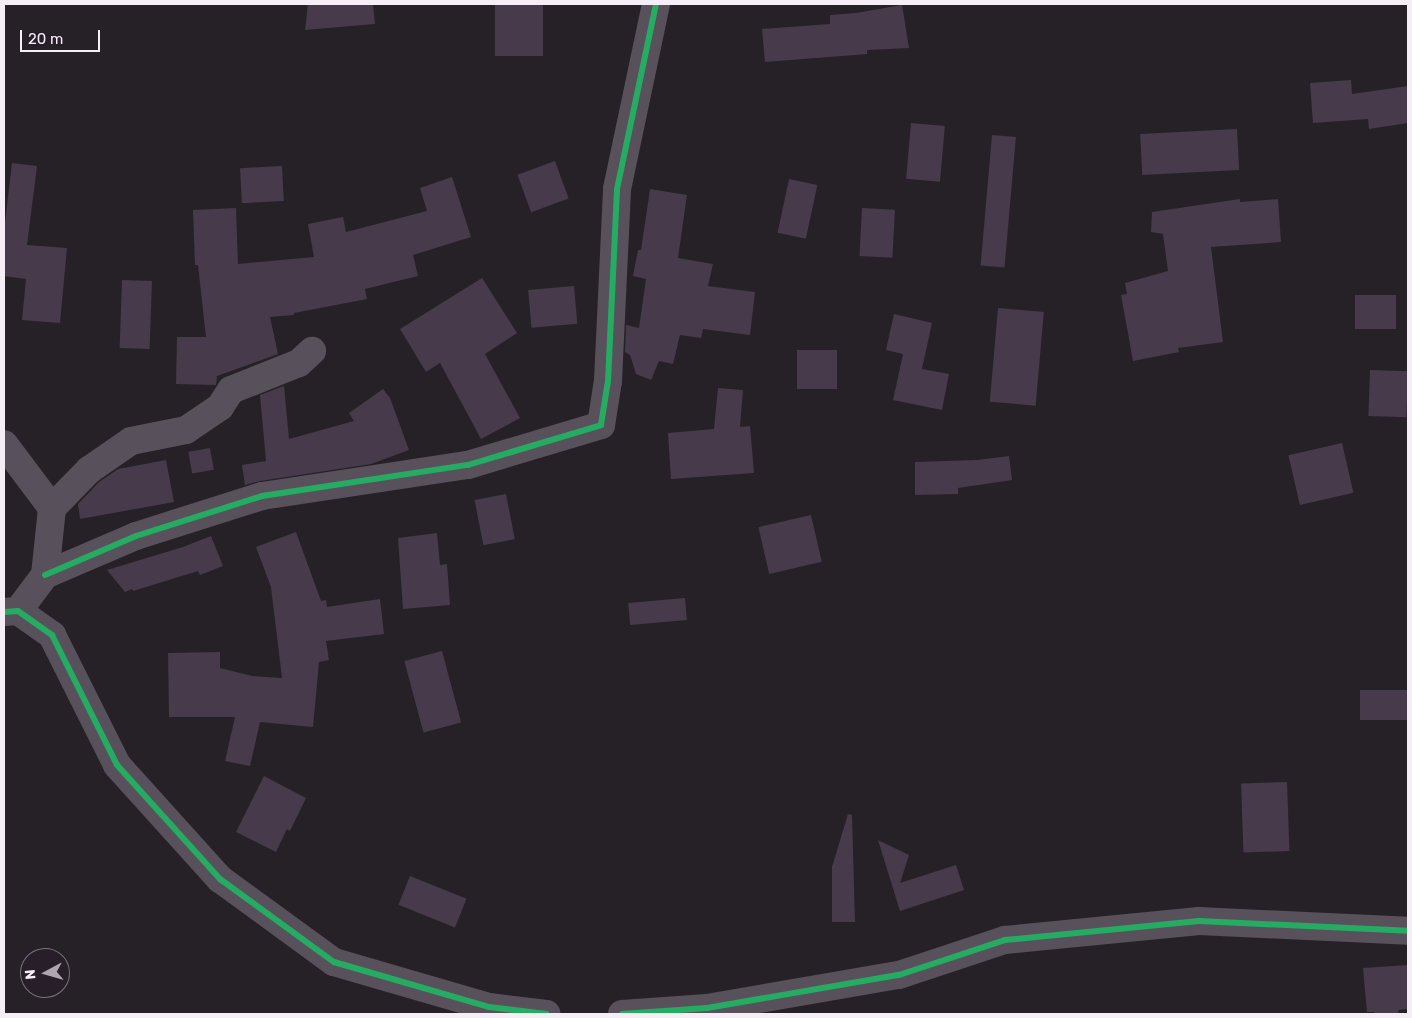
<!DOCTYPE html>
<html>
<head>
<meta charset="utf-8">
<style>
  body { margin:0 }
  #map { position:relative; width:1412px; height:1018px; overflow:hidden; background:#262127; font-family:Rubik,sans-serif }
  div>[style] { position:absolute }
  .building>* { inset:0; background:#473a4a; transform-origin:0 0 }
  .minor>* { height:28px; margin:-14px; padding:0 14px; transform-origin:14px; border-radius:14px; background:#58515b }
  .cycleway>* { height:6px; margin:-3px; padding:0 3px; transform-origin:3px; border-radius:3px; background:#26ab63 }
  span { translate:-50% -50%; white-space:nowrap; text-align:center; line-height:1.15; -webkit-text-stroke:4.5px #271e2a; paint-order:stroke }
  .frame { position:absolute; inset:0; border:5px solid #f5eef7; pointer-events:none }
  .north { position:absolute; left:20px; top:948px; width:50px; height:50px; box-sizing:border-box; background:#271e2a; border:1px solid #79717c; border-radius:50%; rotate:264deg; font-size:14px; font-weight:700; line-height:20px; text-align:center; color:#f5eef7 }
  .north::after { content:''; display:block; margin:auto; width:18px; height:22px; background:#ada6ae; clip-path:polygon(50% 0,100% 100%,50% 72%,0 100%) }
  .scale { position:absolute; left:20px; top:30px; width:80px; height:22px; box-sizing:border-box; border:2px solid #f5eef7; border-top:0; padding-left:6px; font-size:15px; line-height:18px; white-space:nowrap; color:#f5eef7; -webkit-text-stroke:4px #271e2a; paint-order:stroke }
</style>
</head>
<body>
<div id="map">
  <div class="building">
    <div style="clip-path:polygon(308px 4px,373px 4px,375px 24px,305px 30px)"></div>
    <div style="left:495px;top:4px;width:48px;height:52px"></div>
    <div style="clip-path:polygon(902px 5px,909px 48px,867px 50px,867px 54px,765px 62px,762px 29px,830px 24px,830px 15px,856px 13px)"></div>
    <div style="clip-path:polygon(1351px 80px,1352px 94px,1408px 86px,1408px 123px,1369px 129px,1368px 119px,1313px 123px,1310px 83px)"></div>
    <div style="left:911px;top:123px;width:34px;height:56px;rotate:5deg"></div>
    <div style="left:1237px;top:129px;width:41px;height:97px;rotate:87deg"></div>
    <div style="left:992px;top:135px;width:24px;height:131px;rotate:5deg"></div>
    <div style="left:555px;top:161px;width:40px;height:40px;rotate:70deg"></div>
    <div style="clip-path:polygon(12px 163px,37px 166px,27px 245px,67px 248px,60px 323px,22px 320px,26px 279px,4px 276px,4px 231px)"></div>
    <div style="left:282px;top:166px;width:35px;height:42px;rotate:87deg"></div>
    <div style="clip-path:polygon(452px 177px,471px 237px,413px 255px,418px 276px,365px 289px,367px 299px,294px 313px,294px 315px,270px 317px,278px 354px,217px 376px,216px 385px,176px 384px,177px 337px,206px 337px,198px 265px,195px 265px,193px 210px,236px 208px,238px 264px,314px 257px,308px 224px,343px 217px,346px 232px,427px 211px,420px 188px)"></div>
    <div style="left:789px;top:179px;width:29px;height:55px;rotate:12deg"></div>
    <div style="clip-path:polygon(650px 189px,687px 195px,678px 258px,713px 264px,708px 286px,755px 292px,750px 335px,703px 329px,701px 338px,680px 335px,673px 364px,659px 361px,651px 380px,636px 374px,630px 355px,625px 352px,626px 325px,639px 328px,646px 279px,633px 276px,638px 250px,641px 250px)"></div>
    <div style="clip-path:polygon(1240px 199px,1240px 202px,1278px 199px,1281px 242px,1211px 247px,1223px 342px,1178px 348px,1179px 352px,1133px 361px,1121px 295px,1127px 294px,1125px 283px,1168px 271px,1163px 234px,1151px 232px,1152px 212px)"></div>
    <div style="left:862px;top:208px;width:33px;height:48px;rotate:3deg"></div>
    <div style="clip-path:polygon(482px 278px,517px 333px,485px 354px,520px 418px,481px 439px,440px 363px,426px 372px,400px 329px)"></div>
    <div style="left:122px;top:280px;width:30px;height:68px;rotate:2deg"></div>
    <div style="left:574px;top:286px;width:38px;height:46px;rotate:85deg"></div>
    <div style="left:1355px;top:295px;width:41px;height:34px"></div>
    <div style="left:998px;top:308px;width:46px;height:94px;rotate:5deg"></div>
    <div style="clip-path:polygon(894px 314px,932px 323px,922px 369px,949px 374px,942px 410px,893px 400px,903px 354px,886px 350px)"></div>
    <div style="left:797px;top:350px;width:40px;height:39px"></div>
    <div style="left:1370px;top:370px;width:38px;height:46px;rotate:2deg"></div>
    <div style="clip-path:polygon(284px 386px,289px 439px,354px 421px,349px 413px,383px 389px,390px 398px,409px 450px,371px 464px,260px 481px,245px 485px,242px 465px,266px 461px,260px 395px)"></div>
    <div style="clip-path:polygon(718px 388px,743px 390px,740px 427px,750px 426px,754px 473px,671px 479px,668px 433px,714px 429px)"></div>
    <div style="left:1342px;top:443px;width:51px;height:55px;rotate:77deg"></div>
    <div style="left:210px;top:448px;width:22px;height:22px;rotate:80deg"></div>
    <div style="clip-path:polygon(1009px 456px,1012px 480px,958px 488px,958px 494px,915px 495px,915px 462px,977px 460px)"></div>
    <div style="clip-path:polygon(166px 460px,174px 502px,80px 519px,78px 504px,99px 482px,118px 469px)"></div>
    <div style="left:506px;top:494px;width:46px;height:32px;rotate:79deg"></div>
    <div style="left:811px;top:515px;width:48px;height:54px;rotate:77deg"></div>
    <div style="clip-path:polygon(296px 532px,321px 601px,326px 600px,327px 607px,380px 599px,384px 634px,326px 641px,329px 660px,319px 662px,313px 727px,260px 722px,250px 766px,225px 761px,235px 717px,169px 717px,168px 653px,220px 652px,220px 668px,252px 676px,282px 678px,271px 587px,256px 547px)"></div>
    <div style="clip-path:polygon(437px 533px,440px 565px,447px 564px,450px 605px,403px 609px,398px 538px)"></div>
    <div style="clip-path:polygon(211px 536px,223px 566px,200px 575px,198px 571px,133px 591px,132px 589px,125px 592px,107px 570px,183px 547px)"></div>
    <div style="left:685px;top:598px;width:22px;height:57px;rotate:85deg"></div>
    <div style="left:442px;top:651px;width:74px;height:39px;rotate:75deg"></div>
    <div style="left:1408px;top:690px;width:30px;height:48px;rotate:90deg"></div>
    <div style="clip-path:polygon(264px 776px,306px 798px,290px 831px,287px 829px,276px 852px,236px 832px)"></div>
    <div style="left:1287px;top:782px;width:69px;height:46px;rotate:88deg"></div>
    <div style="clip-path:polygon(848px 814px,852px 815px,855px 922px,832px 922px,832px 867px)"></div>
    <div style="clip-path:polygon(878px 840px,909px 855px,900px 883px,956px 865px,964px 890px,900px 911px)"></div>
    <div style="left:410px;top:876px;width:61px;height:31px;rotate:22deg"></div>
    <div style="clip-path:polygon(1408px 965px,1408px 1009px,1398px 1010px,1399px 1014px,1374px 1014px,1374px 1012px,1367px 1012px,1363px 968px)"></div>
  </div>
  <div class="minor">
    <div style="left:4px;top:444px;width:80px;rotate:53.1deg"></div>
    <div style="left:45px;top:575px;width:99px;rotate:-23.2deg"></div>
    <div style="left:136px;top:536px;width:132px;rotate:-17.6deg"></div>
    <div style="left:262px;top:496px;width:208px;rotate:-8.6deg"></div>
    <div style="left:468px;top:465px;width:139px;rotate:-16.7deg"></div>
    <div style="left:601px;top:425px;width:45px;rotate:-81deg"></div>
    <div style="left:608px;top:381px;width:192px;rotate:-87.3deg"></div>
    <div style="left:617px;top:189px;width:189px;rotate:-78.1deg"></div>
    <div style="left:18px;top:611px;width:45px;rotate:-53.1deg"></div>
    <div style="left:45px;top:575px;width:67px;rotate:-84deg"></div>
    <div style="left:52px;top:508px;width:53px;rotate:-45.8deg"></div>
    <div style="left:89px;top:470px;width:51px;rotate:-34.6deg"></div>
    <div style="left:131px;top:441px;width:56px;rotate:-11.3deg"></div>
    <div style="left:186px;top:430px;width:41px;rotate:-34.1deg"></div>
    <div style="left:220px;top:407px;width:20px;rotate:-57deg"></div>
    <div style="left:231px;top:390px;width:73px;rotate:-21.7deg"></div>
    <div style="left:299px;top:363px;width:18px;rotate:-43deg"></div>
    <div style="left:4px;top:612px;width:14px;rotate:-4deg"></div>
    <div style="left:18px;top:611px;width:42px;rotate:35.2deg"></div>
    <div style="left:52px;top:635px;width:145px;rotate:63.4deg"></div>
    <div style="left:117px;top:765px;width:154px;rotate:47.9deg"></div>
    <div style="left:220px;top:879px;width:141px;rotate:36.1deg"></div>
    <div style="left:334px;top:962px;width:161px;rotate:16.2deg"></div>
    <div style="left:489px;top:1007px;width:58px;rotate:6.9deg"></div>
    <div style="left:622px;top:1014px;width:85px;rotate:-4deg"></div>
    <div style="left:707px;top:1008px;width:195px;rotate:-9.8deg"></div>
    <div style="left:899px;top:975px;width:112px;rotate:-18.3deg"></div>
    <div style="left:1005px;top:940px;width:195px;rotate:-5.6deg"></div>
    <div style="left:1199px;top:921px;width:209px;rotate:2.7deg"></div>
  </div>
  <div class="cycleway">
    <div style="left:45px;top:575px;width:99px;rotate:-23.2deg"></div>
    <div style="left:136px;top:536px;width:132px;rotate:-17.6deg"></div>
    <div style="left:262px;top:496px;width:208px;rotate:-8.6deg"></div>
    <div style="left:468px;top:465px;width:139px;rotate:-16.7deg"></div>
    <div style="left:601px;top:425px;width:45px;rotate:-81deg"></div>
    <div style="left:608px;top:381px;width:192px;rotate:-87.3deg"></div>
    <div style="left:617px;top:189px;width:189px;rotate:-78.1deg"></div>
    <div style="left:4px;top:612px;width:14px;rotate:-4deg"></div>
    <div style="left:18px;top:611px;width:42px;rotate:35.2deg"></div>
    <div style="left:52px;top:635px;width:145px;rotate:63.4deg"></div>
    <div style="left:117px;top:765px;width:154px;rotate:47.9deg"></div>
    <div style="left:220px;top:879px;width:141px;rotate:36.1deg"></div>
    <div style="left:334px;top:962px;width:161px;rotate:16.2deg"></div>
    <div style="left:489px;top:1007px;width:58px;rotate:6.9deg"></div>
    <div style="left:622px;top:1014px;width:85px;rotate:-4deg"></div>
    <div style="left:707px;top:1008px;width:195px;rotate:-9.8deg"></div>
    <div style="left:899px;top:975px;width:112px;rotate:-18.3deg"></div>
    <div style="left:1005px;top:940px;width:195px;rotate:-5.6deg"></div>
    <div style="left:1199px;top:921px;width:209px;rotate:2.7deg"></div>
  </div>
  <div class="frame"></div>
  <div class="north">N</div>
  <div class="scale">20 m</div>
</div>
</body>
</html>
